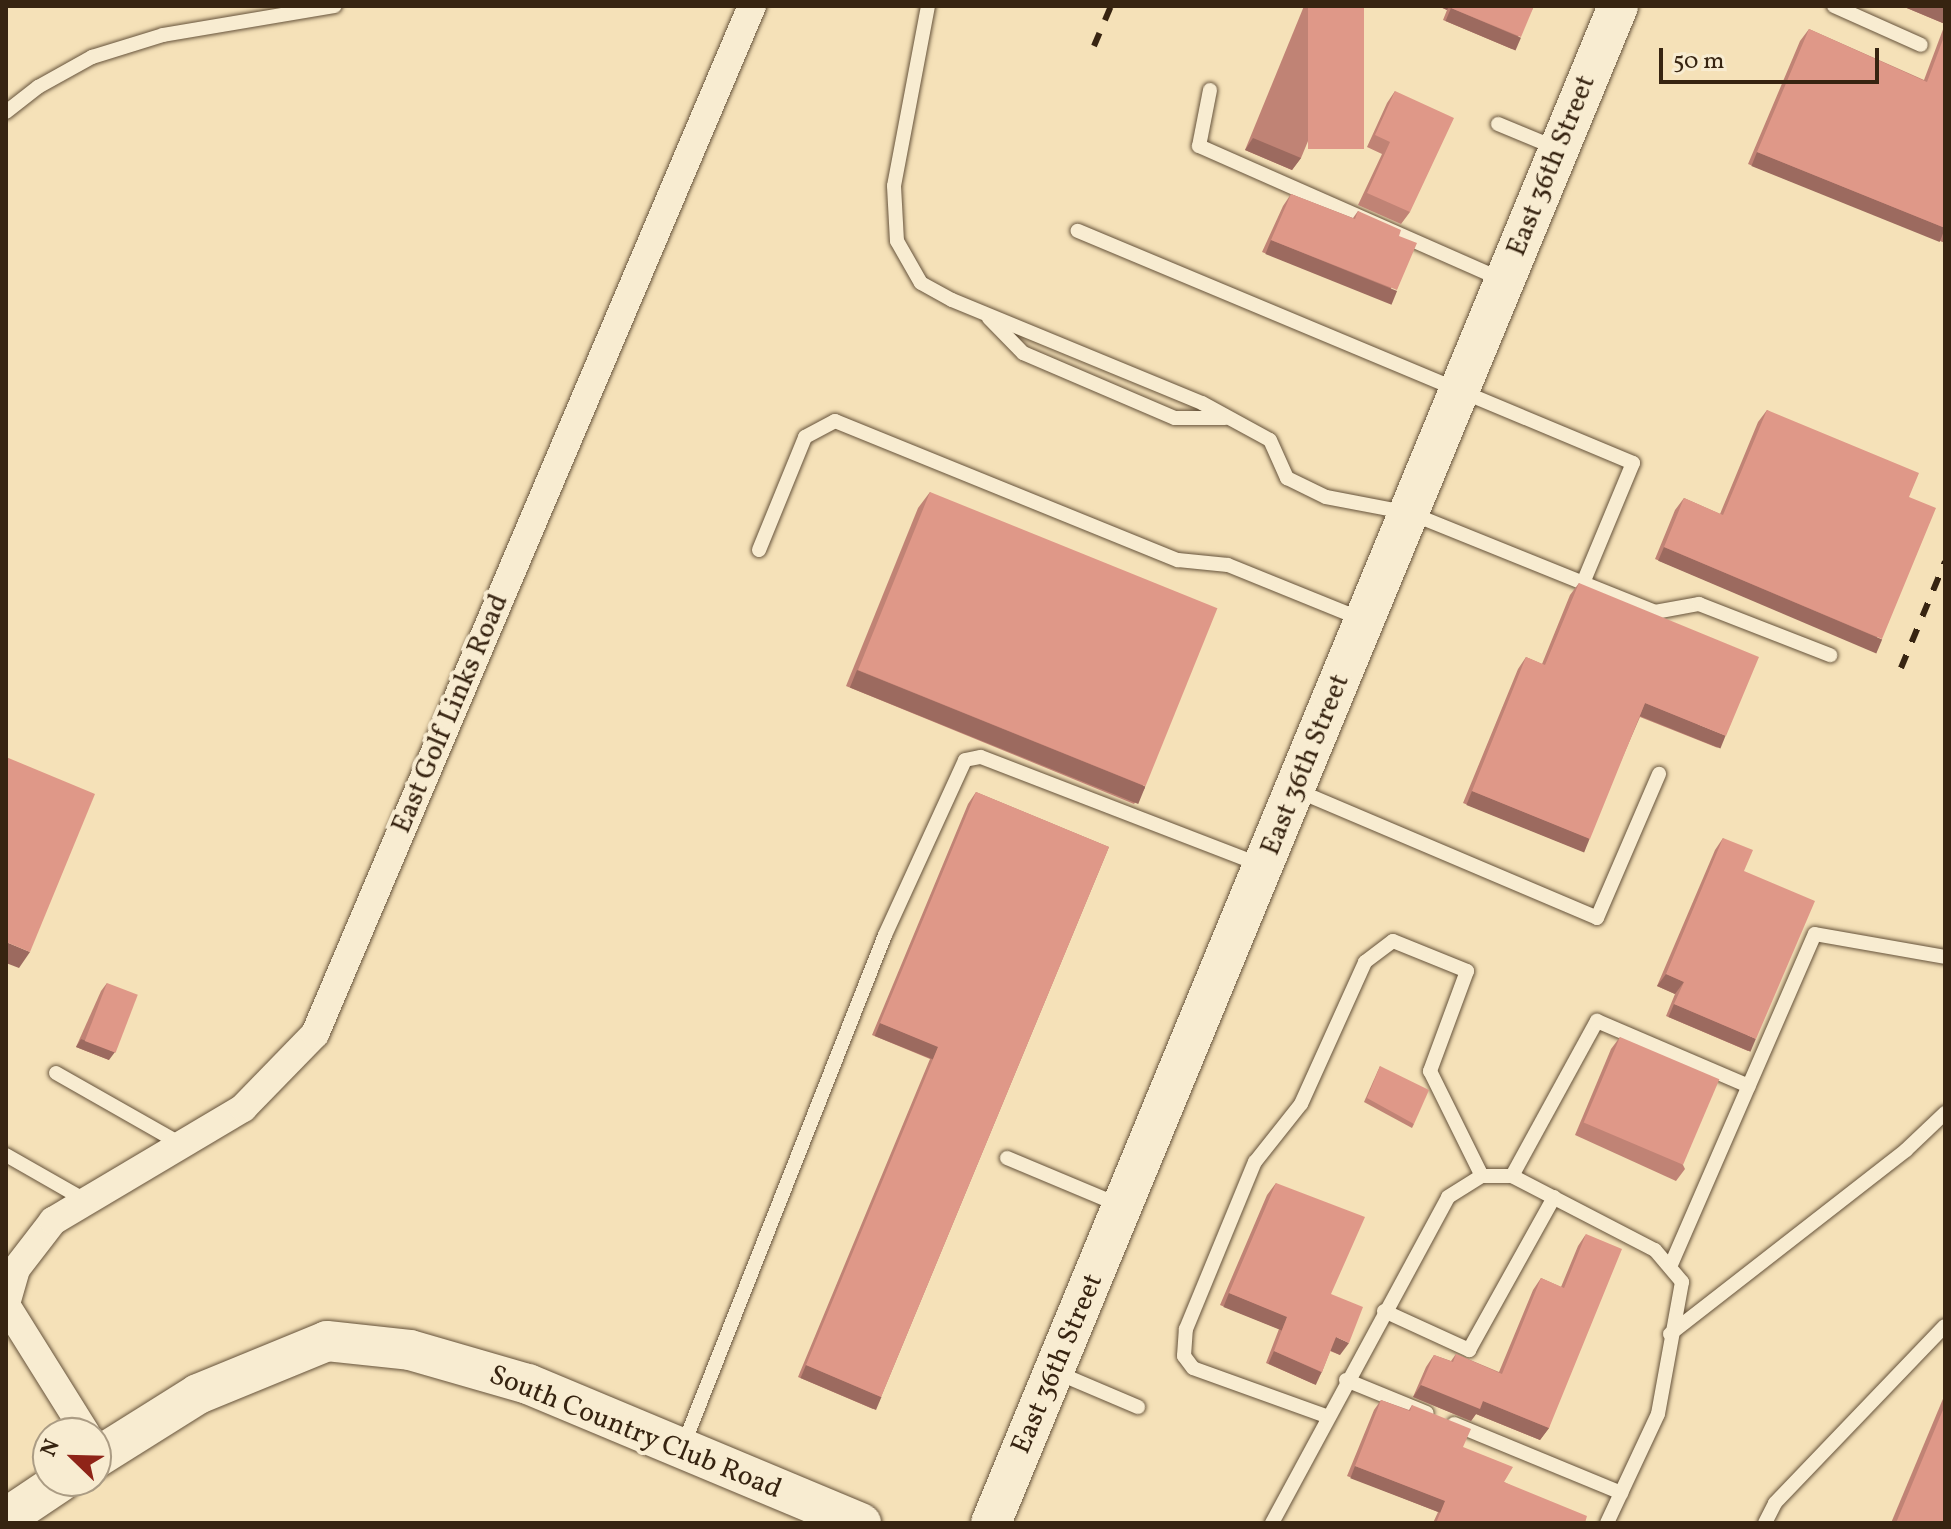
<!DOCTYPE html>
<html>
<head>
<meta charset="utf-8">
<style>
  body { margin:0 }
  #map { position:relative; width:1951px; height:1529px; overflow:hidden; background:#f5e1b8; font-family:Vollkorn,serif }
  div>[style] { position:absolute }
  .roads { filter:drop-shadow(0 0 2px #66533b) drop-shadow(0 0 2px #66533b) }
  .lane>* { height:14px; margin:-7px; padding:0 7px; transform-origin:7px; border-radius:7px; background:#f8ecd1 }
  .street>* { height:28px; margin:-14px; padding:0 14px; transform-origin:14px; border-radius:14px; background:#f8ecd1 }
  .secondary>* { height:40px; margin:-20px; padding:0 20px; transform-origin:20px; border-radius:20px; background:#f8ecd1 }
  .rail>* { height:6px; margin-top:-3px; transform-origin:0; background:repeating-linear-gradient(90deg,#372411 0 14px,transparent 0 28px) }
  .wall>* { inset:0; background:#c08375 }
  .shaded-wall>* { inset:0; background:#9c6a5f; transform-origin:0 0 }
  .building>* { inset:0; background:#df9888; transform-origin:0 0 }
  span { translate:-50% -50%; white-space:nowrap; text-align:center; line-height:1.15; -webkit-text-stroke:8px #f8ecd1; paint-order:stroke }
  .street-label { font-size:28px; color:#372411 }
  .frame { position:absolute; inset:0; border:8px solid #372411; pointer-events:none }
  .north { position:absolute; left:32px; top:1417px; width:80px; height:80px; box-sizing:border-box; background:#f8ecd1; border:2px solid #ab9c84; border-radius:50%; rotate:293deg; font-size:22px; font-weight:700; line-height:32px; text-align:center; color:#372411 }
  .north::after { content:''; display:block; margin:auto; width:28px; height:36px; background:#8f2418; clip-path:polygon(50% 0,100% 100%,50% 72%,0 100%) }
  .scale { position:absolute; left:1659px; top:48px; width:220px; height:36px; box-sizing:border-box; border:4px solid #372411; border-top:0; padding-left:10px; font-size:24px; line-height:28px; white-space:nowrap; color:#372411; -webkit-text-stroke:6px #f8ecd1; paint-order:stroke }
</style>
</head>
<body>
<div id="map">
  <div class="roads">
    <div class="lane">
      <div style="left:928px;top:6px;width:183px;rotate:100.7deg"></div>
      <div style="left:894px;top:186px;width:55px;rotate:86.9deg"></div>
      <div style="left:897px;top:241px;width:48px;rotate:60.3deg"></div>
      <div style="left:921px;top:283px;width:35px;rotate:29deg"></div>
      <div style="left:952px;top:300px;width:270px;rotate:22.4deg"></div>
      <div style="left:1202px;top:403px;width:77px;rotate:28.6deg"></div>
      <div style="left:1270px;top:440px;width:42px;rotate:65.9deg"></div>
      <div style="left:1287px;top:478px;width:43px;rotate:26deg"></div>
      <div style="left:1326px;top:497px;width:86px;rotate:10.8deg"></div>
      <div style="left:1410px;top:513px;width:187px;rotate:22deg"></div>
      <div style="left:1583px;top:583px;width:130px;rotate:-67.4deg"></div>
      <div style="left:1633px;top:463px;width:602px;rotate:-157.31deg"></div>
      <div style="left:1834px;top:6px;width:95px;rotate:24.1deg"></div>
      <div style="left:1210px;top:90px;width:57px;rotate:101.1deg"></div>
      <div style="left:1199px;top:146px;width:330px;rotate:23.8deg"></div>
      <div style="left:6px;top:112px;width:41px;rotate:-38deg"></div>
      <div style="left:38px;top:87px;width:62px;rotate:-29.1deg"></div>
      <div style="left:92px;top:57px;width:74px;rotate:-17.2deg"></div>
      <div style="left:163px;top:35px;width:174px;rotate:-9.6deg"></div>
      <div style="left:1498px;top:124px;width:63px;rotate:22.5deg"></div>
      <div style="left:989px;top:318px;width:49px;rotate:45.8deg"></div>
      <div style="left:1023px;top:353px;width:165px;rotate:23.2deg"></div>
      <div style="left:1175px;top:418px;width:50px"></div>
      <div style="left:759px;top:550px;width:122px;rotate:-67.8deg"></div>
      <div style="left:805px;top:437px;width:34px;rotate:-28deg"></div>
      <div style="left:835px;top:421px;width:370px;rotate:22.1deg"></div>
      <div style="left:1178px;top:560px;width:50px;rotate:5.7deg"></div>
      <div style="left:1228px;top:565px;width:144px;rotate:22.1deg"></div>
      <div style="left:1583px;top:583px;width:78px;rotate:21.9deg"></div>
      <div style="left:1655px;top:612px;width:45px;rotate:-10.3deg"></div>
      <div style="left:1699px;top:604px;width:141px;rotate:21.3deg"></div>
      <div style="left:1296px;top:790px;width:327px;rotate:23deg"></div>
      <div style="left:1597px;top:918px;width:157px;rotate:-66.7deg"></div>
      <div style="left:56px;top:1073px;width:146px;rotate:29.6deg"></div>
      <div style="left:6px;top:1155px;width:91px;rotate:29.7deg"></div>
      <div style="left:1007px;top:1158px;width:125px;rotate:22.7deg"></div>
      <div style="left:1512px;top:1176px;width:177px;rotate:-61.3deg"></div>
      <div style="left:1597px;top:1021px;width:165px;rotate:23.2deg"></div>
      <div style="left:1670px;top:1267px;width:363px;rotate:-66.5deg"></div>
      <div style="left:1815px;top:934px;width:132px;rotate:10deg"></div>
      <div style="left:1384px;top:1311px;width:94px;rotate:24.6deg"></div>
      <div style="left:1469px;top:1350px;width:175px;rotate:-60.9deg"></div>
      <div style="left:1670px;top:1334px;width:299px;rotate:-37.9deg"></div>
      <div style="left:1906px;top:1150px;width:54px;rotate:-43.5deg"></div>
      <div style="left:1058px;top:1373px;width:87px;rotate:23deg"></div>
      <div style="left:1346px;top:1380px;width:87px;rotate:22.2deg"></div>
      <div style="left:1326px;top:1416px;width:141px;rotate:-160.2deg"></div>
      <div style="left:1193px;top:1368px;width:15px;rotate:-127deg"></div>
      <div style="left:1184px;top:1356px;width:27px;rotate:-86deg"></div>
      <div style="left:1186px;top:1329px;width:181px;rotate:-67.6deg"></div>
      <div style="left:1255px;top:1162px;width:74px;rotate:-51.6deg"></div>
      <div style="left:1301px;top:1104px;width:156px;rotate:-65.7deg"></div>
      <div style="left:1365px;top:962px;width:35px;rotate:-37deg"></div>
      <div style="left:1393px;top:941px;width:80px;rotate:22.1deg"></div>
      <div style="left:1467px;top:971px;width:107px;rotate:110.3deg"></div>
      <div style="left:1430px;top:1071px;width:117px;rotate:63.7deg"></div>
      <div style="left:1454px;top:1424px;width:181px;rotate:22.4deg"></div>
      <div style="left:683px;top:1446px;width:549px;rotate:-68.43deg"></div>
      <div style="left:885px;top:935px;width:192px;rotate:-65.4deg"></div>
      <div style="left:965px;top:760px;width:16px;rotate:-11deg"></div>
      <div style="left:981px;top:757px;width:300px;rotate:21.1deg"></div>
      <div style="left:1272px;top:1523px;width:370px;rotate:-61.6deg"></div>
      <div style="left:1448px;top:1197px;width:40px;rotate:-32deg"></div>
      <div style="left:1482px;top:1176px;width:30px"></div>
      <div style="left:1512px;top:1176px;width:161px;rotate:27.4deg"></div>
      <div style="left:1655px;top:1250px;width:42px;rotate:49.8deg"></div>
      <div style="left:1682px;top:1282px;width:134px;rotate:100.3deg"></div>
      <div style="left:1658px;top:1414px;width:120px;rotate:115.1deg"></div>
      <div style="left:1765px;top:1523px;width:22px;rotate:-63deg"></div>
      <div style="left:1775px;top:1503px;width:245px;rotate:-46.2deg"></div>
    </div>
    <div class="street">
      <div style="left:6px;top:1304px;width:36px;rotate:-74deg"></div>
      <div style="left:16px;top:1269px;width:61px;rotate:-52.4deg"></div>
      <div style="left:53px;top:1221px;width:221px;rotate:-30.7deg"></div>
      <div style="left:243px;top:1108px;width:103px;rotate:-45.8deg"></div>
      <div style="left:315px;top:1034px;width:1117px;rotate:-66.97deg"></div>
      <div style="left:6px;top:1305px;width:151px;rotate:58deg"></div>
    </div>
    <div class="secondary">
      <div style="left:96px;top:1458px;width:120px;rotate:-32.1deg"></div>
      <div style="left:198px;top:1394px;width:139px;rotate:-22.3deg"></div>
      <div style="left:327px;top:1341px;width:83px;rotate:6.2deg"></div>
      <div style="left:410px;top:1350px;width:123px;rotate:16.1deg"></div>
      <div style="left:528px;top:1384px;width:361px;rotate:22.7deg"></div>
      <div style="left:6px;top:1518px;width:66px;rotate:-33.9deg"></div>
      <div style="left:991px;top:1523px;width:1641px;rotate:-67.54deg"></div>
    </div>
  </div>
  <div class="rail">
    <div style="left:1094px;top:46px;width:43px;rotate:-67deg"></div>
    <div style="left:1901px;top:668px;width:115px;rotate:-67.5deg"></div>
  </div>
  <div class="wall">
    <div style="clip-path:polygon(1304px 6px,1364px 6px,1301px 158px,1292px 170px,1245px 150px)"></div>
    <div style="clip-path:polygon(1438px 6px,1534px 6px,1512px 49px,1443px 20px,1447px 10px)"></div>
    <div style="clip-path:polygon(1902px 6px,1945px 6px,1945px 243px,1748px 164px,1800px 41px,1809px 29px,1924px 80px,1945px 24px)"></div>
    <div style="clip-path:polygon(1395px 91px,1410px 212px,1401px 224px,1358px 205px,1382px 154px,1367px 147px,1387px 103px)"></div>
    <div style="clip-path:polygon(1291px 194px,1353px 218px,1358px 211px,1399px 236px,1389px 302px,1262px 252px,1283px 206px)"></div>
    <div style="clip-path:polygon(1767px 410px,1909px 497px,1874px 651px,1655px 559px,1675px 510px,1684px 498px,1720px 514px,1758px 422px)"></div>
    <div style="clip-path:polygon(930px 492px,1145px 788px,1134px 804px,846px 686px,918px 508px)"></div>
    <div style="clip-path:polygon(1579px 583px,1718px 748px,1640px 717px,1582px 851px,1463px 803px,1518px 669px,1526px 657px,1542px 664px,1570px 595px)"></div>
    <div style="clip-path:polygon(976px 792px,1109px 847px,881px 1397px,873px 1409px,798px 1377px,930px 1059px,872px 1035px,968px 804px)"></div>
    <div style="clip-path:polygon(1723px 838px,1744px 871px,1748px 1051px,1666px 1016px,1675px 994px,1657px 986px,1715px 850px)"></div>
    <div style="clip-path:polygon(107px 983px,109px 1060px,76px 1047px,101px 991px)"></div>
    <div style="clip-path:polygon(1620px 1037px,1685px 1169px,1676px 1181px,1575px 1135px,1611px 1049px)"></div>
    <div style="clip-path:polygon(1380px 1066px,1414px 1124px,1412px 1128px,1364px 1102px)"></div>
    <div style="clip-path:polygon(1276px 1183px,1331px 1294px,1340px 1355px,1330px 1351px,1322px 1372px,1314px 1384px,1266px 1363px,1279px 1329px,1220px 1305px,1267px 1195px)"></div>
    <div style="clip-path:polygon(1586px 1234px,1549px 1428px,1540px 1440px,1476px 1414px,1471px 1421px,1413px 1397px,1426px 1367px,1434px 1355px,1451px 1361px,1456px 1354px,1499px 1372px,1533px 1290px,1541px 1278px,1561px 1287px,1578px 1246px)"></div>
    <div style="clip-path:polygon(1945px 1394px,1945px 1523px,1891px 1523px)"></div>
    <div style="clip-path:polygon(1381px 1400px,1409px 1410px,1412px 1405px,1504px 1482px,1585px 1523px,1433px 1523px,1438px 1512px,1347px 1476px,1374px 1410px)"></div>
  </div>
  <div class="shaded-wall">
    <div style="clip-path:polygon(1438px 6px,1449px 6px,1447px 10px)"></div>
    <div style="clip-path:polygon(1902px 6px,1940px 6px,1945px 8px,1945px 24px)"></div>
    <div style="left:1451px;top:8px;width:76px;height:14px;rotate:23deg"></div>
    <div style="clip-path:polygon(1253px 138px,1301px 158px,1292px 170px,1245px 150px)"></div>
    <div style="left:1757px;top:152px;width:203px;height:15px;rotate:22deg"></div>
    <div style="left:1271px;top:240px;width:136px;height:15px;rotate:22deg"></div>
    <div style="left:1664px;top:547px;width:237px;height:15px;rotate:23deg"></div>
    <div style="left:857px;top:670px;width:311px;height:19px;rotate:22deg"></div>
    <div style="left:1645px;top:703px;width:87px;height:14px;rotate:22deg"></div>
    <div style="left:1472px;top:791px;width:127px;height:15px;rotate:22deg"></div>
    <div style="clip-path:polygon(6px 942px,30px 952px,19px 968px,6px 963px)"></div>
    <div style="clip-path:polygon(1666px 974px,1684px 982px,1675px 994px,1657px 986px)"></div>
    <div style="left:1674px;top:1004px;width:89px;height:14px;rotate:23deg"></div>
    <div style="left:880px;top:1023px;width:63px;height:14px;rotate:22deg"></div>
    <div style="clip-path:polygon(81px 1039px,115px 1052px,109px 1060px,76px 1047px)"></div>
    <div style="left:1229px;top:1293px;width:63px;height:15px;rotate:22deg"></div>
    <div style="clip-path:polygon(1336px 1337px,1349px 1343px,1340px 1355px,1327px 1349px)"></div>
    <div style="left:1274px;top:1351px;width:52px;height:14px;rotate:24deg"></div>
    <div style="left:806px;top:1365px;width:82px;height:14px;rotate:23deg"></div>
    <div style="clip-path:polygon(1421px 1385px,1483px 1401px,1549px 1428px,1540px 1440px,1476px 1414px,1471px 1421px,1413px 1397px)"></div>
    <div style="left:1355px;top:1466px;width:97px;height:13px;rotate:21deg"></div>
  </div>
  <div class="building">
    <div style="left:1308px;top:6px;width:56px;height:143px"></div>
    <div style="clip-path:polygon(1452px 6px,1534px 6px,1521px 37px,1451px 8px)"></div>
    <div style="clip-path:polygon(1809px 29px,1927px 82px,1945px 34px,1945px 228px,1757px 152px)"></div>
    <div style="clip-path:polygon(1395px 91px,1454px 118px,1410px 212px,1367px 193px,1390px 142px,1375px 135px)"></div>
    <div style="clip-path:polygon(1291px 194px,1355px 219px,1358px 211px,1401px 230px,1399px 236px,1417px 243px,1397px 290px,1271px 240px)"></div>
    <div style="clip-path:polygon(1767px 410px,1919px 473px,1909px 497px,1936px 508px,1882px 639px,1664px 547px,1684px 498px,1723px 515px)"></div>
    <div style="left:930px;top:492px;width:310px;height:192px;rotate:22deg"></div>
    <div style="clip-path:polygon(1579px 583px,1759px 657px,1726px 736px,1645px 703px,1590px 839px,1472px 791px,1526px 657px,1545px 665px)"></div>
    <div style="clip-path:polygon(6px 757px,95px 794px,30px 952px,6px 942px)"></div>
    <div style="clip-path:polygon(976px 792px,1109px 847px,881px 1397px,806px 1365px,938px 1047px,880px 1023px)"></div>
    <div style="clip-path:polygon(1723px 838px,1753px 850px,1744px 871px,1815px 901px,1756px 1039px,1674px 1004px,1684px 982px,1666px 974px)"></div>
    <div style="left:107px;top:983px;width:33px;height:62px;rotate:21deg"></div>
    <div style="left:1620px;top:1037px;width:108px;height:93px;rotate:23deg"></div>
    <div style="clip-path:polygon(1380px 1066px,1429px 1090px,1414px 1124px,1367px 1098px)"></div>
    <div style="clip-path:polygon(1276px 1183px,1365px 1217px,1331px 1294px,1363px 1307px,1349px 1343px,1336px 1337px,1322px 1372px,1274px 1351px,1287px 1317px,1229px 1293px)"></div>
    <div style="clip-path:polygon(1586px 1234px,1622px 1249px,1549px 1428px,1483px 1401px,1480px 1409px,1421px 1385px,1434px 1355px,1453px 1362px,1456px 1354px,1502px 1374px,1541px 1278px,1564px 1288px)"></div>
    <div style="clip-path:polygon(1381px 1400px,1410px 1411px,1412px 1405px,1471px 1429px,1463px 1447px,1513px 1467px,1504px 1482px,1587px 1516px,1585px 1523px,1436px 1523px,1445px 1501px,1355px 1466px)"></div>
    <div style="clip-path:polygon(1945px 1405px,1945px 1523px,1896px 1523px)"></div>
  </div>
  <div class="street-label">
    <span style="left:1552px;top:166px;rotate:-68deg">East 36th Street</span>
    <span style="left:451px;top:714px;rotate:-67deg">East Golf Links Road</span>
    <span style="left:1306px;top:765px;rotate:-68deg">East 36th Street</span>
    <span style="left:1058px;top:1364px;rotate:-67deg">East 36th Street</span>
    <span style="left:635px;top:1433px;rotate:22deg">South Country Club Road</span>
  </div>
  <div class="frame"></div>
  <div class="north">N</div>
  <div class="scale">50 m</div>
</div>
</body>
</html>
